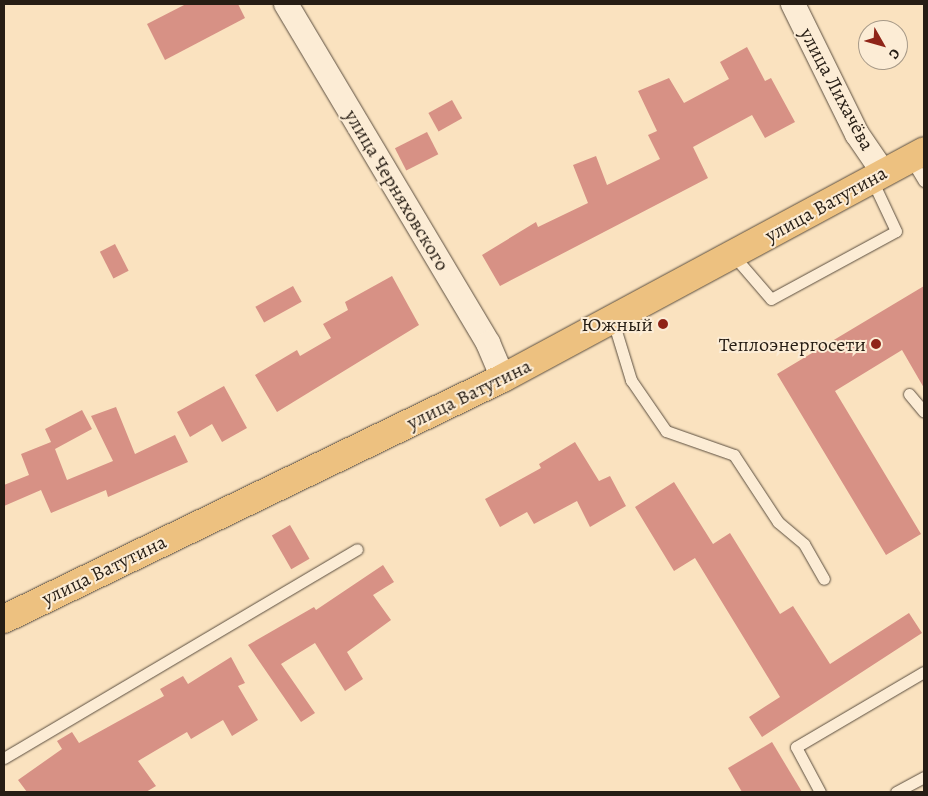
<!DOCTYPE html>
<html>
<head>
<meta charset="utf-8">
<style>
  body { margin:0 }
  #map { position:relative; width:928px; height:796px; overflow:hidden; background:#fae2bf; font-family:Alegreya,serif }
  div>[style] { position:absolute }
  .building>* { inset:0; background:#d79185; transform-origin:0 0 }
  .roads { filter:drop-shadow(0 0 1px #5b4e3f) drop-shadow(0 0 1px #5b4e3f) }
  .service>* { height:11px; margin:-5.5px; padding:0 5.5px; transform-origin:5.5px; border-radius:5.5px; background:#fcecd5 }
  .minor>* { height:24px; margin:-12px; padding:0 12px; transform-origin:12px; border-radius:12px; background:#fcecd5 }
  .primary>* { height:28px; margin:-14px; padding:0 14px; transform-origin:14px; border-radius:14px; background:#edc180 }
  .dots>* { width:14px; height:14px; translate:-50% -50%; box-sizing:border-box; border:2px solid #fcecd5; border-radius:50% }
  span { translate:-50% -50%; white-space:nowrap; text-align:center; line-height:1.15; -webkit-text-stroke:4px #fcecd5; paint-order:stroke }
  .street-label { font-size:20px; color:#261d14 }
  .poi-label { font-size:20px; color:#261d14 }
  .right { translate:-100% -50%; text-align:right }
  .frame { position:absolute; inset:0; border:5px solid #261d14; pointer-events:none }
  .north { position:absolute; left:858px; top:20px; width:50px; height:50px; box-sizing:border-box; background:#fcecd5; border:1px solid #a69988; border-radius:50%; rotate:128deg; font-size:14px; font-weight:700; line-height:20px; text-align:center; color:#261d14 }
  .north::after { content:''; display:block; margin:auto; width:18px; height:22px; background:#8f2418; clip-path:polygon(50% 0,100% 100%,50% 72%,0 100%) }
</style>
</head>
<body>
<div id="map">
  <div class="building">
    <div style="clip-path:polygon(186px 4px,238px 4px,245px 18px,165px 60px,147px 24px)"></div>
    <div style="clip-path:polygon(747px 47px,765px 81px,771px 78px,795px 122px,765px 138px,752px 115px,693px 147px,708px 178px,500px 286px,482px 255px,536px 222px,538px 227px,588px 203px,573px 165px,596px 156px,607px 185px,660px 159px,648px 135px,657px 131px,638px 91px,669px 78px,684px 103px,729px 79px,720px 62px)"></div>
    <div style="left:452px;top:100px;width:21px;height:27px;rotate:61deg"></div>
    <div style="left:427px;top:132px;width:25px;height:36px;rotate:63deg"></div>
    <div style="left:115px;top:244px;width:30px;height:17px;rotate:63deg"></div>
    <div style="clip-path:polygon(392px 276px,419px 325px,277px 412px,255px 375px,297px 350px,300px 356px,331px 338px,323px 324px,348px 310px,345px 302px)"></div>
    <div style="left:293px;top:286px;width:18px;height:43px;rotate:61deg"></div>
    <div style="clip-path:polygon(924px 286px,924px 388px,902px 350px,835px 391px,921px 534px,886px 555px,777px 374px)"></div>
    <div style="clip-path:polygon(224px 386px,247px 428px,222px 442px,212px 424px,190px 437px,177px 412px)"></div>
    <div style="clip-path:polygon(116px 407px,135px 454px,175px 435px,188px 462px,108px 497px,106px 490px,51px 513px,41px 490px,4px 506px,4px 485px,29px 475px,21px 454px,51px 442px,45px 429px,82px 410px,92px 429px,55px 449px,67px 480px,113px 461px,91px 416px)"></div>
    <div style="clip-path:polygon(575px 442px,599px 481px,610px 476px,626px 506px,590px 527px,577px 501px,534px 524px,527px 512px,500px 527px,485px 499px,541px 468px,539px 464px)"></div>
    <div style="clip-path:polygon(674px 482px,713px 544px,730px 533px,780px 614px,793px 606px,830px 664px,909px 613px,922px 633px,762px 737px,749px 717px,780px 697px,695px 558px,674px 571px,635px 507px)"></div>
    <div style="left:290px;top:525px;width:39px;height:21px;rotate:60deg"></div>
    <div style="clip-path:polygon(383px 565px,394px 582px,373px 595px,391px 620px,347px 652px,363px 679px,345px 691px,315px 643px,281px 664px,315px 713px,301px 722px,248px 645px,314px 607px,316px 610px)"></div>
    <div style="clip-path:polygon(231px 657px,245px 683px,238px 686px,258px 720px,232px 736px,223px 720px,191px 739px,187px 732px,138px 761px,156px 786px,146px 792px,27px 792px,18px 780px,62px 749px,57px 741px,72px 732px,79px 743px,164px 696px,160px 689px,183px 676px,188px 684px)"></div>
    <div style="clip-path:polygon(772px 742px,802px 792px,742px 792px,728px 768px)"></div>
  </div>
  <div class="roads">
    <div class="service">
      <div style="left:910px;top:158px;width:27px;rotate:59deg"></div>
      <div style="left:733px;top:255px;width:58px;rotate:49.2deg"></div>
      <div style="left:771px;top:299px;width:142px;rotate:-28.5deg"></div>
      <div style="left:896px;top:231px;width:56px;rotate:-115.2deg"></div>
      <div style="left:613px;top:321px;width:62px;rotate:73deg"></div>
      <div style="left:631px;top:380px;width:62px;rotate:55.5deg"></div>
      <div style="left:666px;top:431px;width:72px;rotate:19.4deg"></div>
      <div style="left:734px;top:455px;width:80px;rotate:56.7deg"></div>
      <div style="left:778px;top:522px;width:34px;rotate:40deg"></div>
      <div style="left:804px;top:544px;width:40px;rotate:60.3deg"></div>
      <div style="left:909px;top:394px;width:23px;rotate:50deg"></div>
      <div style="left:4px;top:758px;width:410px;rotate:-30.6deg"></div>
      <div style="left:820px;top:792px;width:51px;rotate:-118.1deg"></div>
      <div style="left:796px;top:747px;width:148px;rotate:-30.4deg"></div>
      <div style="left:896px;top:792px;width:32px;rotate:-28deg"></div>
    </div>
    <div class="minor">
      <div style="left:286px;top:4px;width:395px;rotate:59.2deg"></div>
      <div style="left:488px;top:343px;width:38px;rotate:67deg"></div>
      <div style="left:793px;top:4px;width:145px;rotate:63.8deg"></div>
      <div style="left:857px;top:134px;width:46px;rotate:55.6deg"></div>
    </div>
    <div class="primary">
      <div style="left:4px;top:619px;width:554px;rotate:-25.78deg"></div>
      <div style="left:503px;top:378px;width:478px;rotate:-28.3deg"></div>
    </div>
  </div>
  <div class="dots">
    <div style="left:663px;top:324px;background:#8f2418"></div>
    <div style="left:876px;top:344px;background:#8f2418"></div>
  </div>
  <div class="street-label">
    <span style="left:837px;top:89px;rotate:62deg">улица Лихачёва</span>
    <span style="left:397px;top:190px;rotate:59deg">улица Черняховского</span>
    <span style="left:826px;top:204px;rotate:-29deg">улица Ватутина</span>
    <span style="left:469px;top:394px;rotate:-26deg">улица Ватутина</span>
    <span style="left:104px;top:570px;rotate:-26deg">улица Ватутина</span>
  </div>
  <div class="poi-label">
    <span class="right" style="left:653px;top:324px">Южный</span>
    <span class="right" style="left:866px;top:344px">Теплоэнергосети</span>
  </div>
  <div class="frame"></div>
  <div class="north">С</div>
</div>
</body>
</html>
